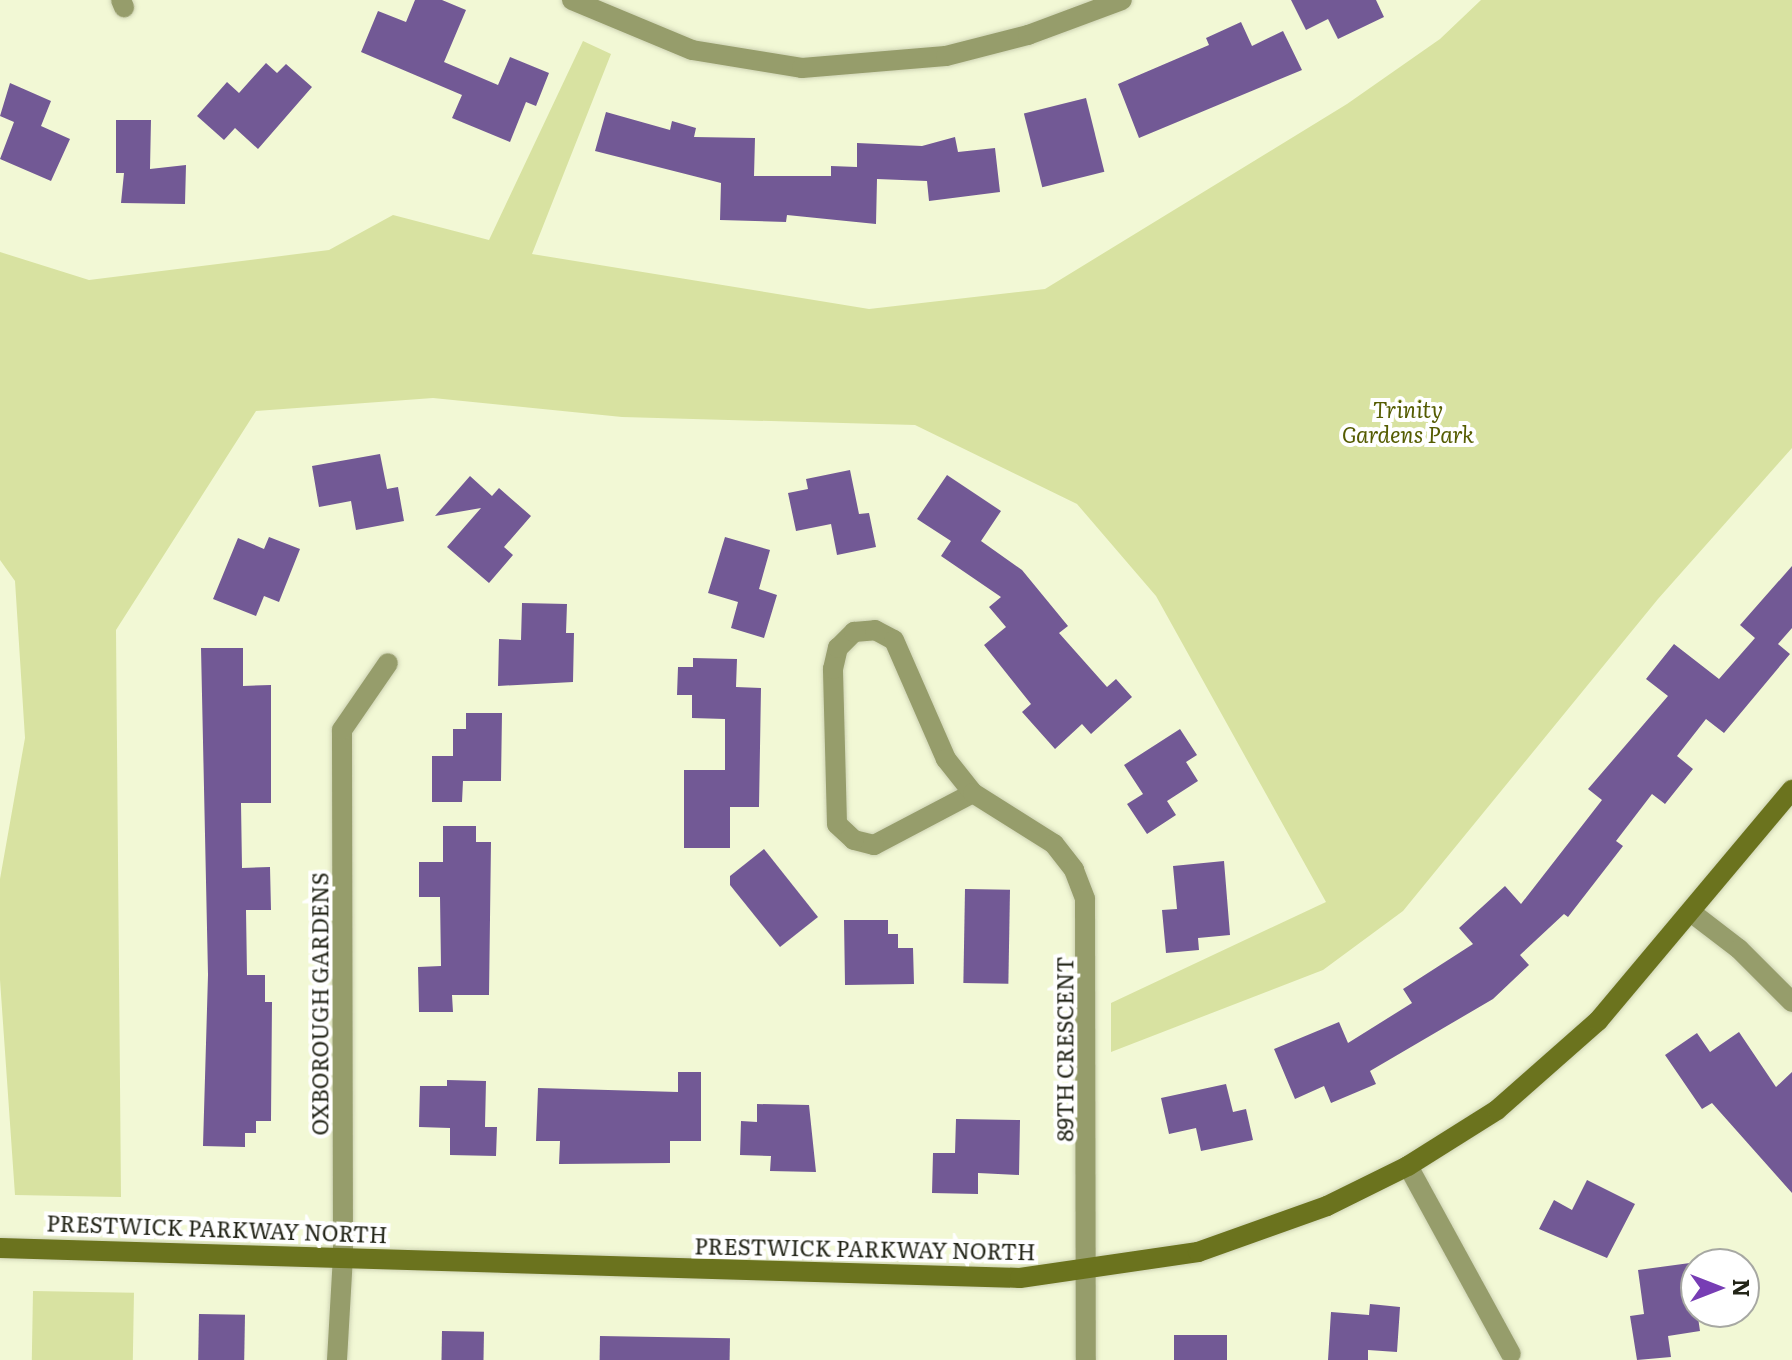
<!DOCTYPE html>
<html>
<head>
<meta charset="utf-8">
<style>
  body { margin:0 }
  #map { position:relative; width:1792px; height:1360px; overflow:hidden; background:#f2f8d5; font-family:Literata,serif }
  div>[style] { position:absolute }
  .green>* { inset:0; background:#d8e2a1; transform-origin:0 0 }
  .building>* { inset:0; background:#725995; transform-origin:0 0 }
  .roads { filter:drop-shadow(0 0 2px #cdd2b3) drop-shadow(0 0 2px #cdd2b3) }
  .street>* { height:20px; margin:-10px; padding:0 10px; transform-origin:10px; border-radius:10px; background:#969d6b }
  .secondary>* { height:20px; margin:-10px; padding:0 10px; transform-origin:10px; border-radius:10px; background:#6b731e }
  span { translate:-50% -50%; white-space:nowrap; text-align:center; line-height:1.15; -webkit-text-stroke:8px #fff; paint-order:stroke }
  .park-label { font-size:22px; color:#555c02; font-style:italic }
  .street-label { font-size:22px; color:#232518 }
  .north { position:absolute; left:1680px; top:1248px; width:80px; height:80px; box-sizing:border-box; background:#fff; border:2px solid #a7a8a3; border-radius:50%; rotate:90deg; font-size:22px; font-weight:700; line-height:32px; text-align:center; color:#232518 }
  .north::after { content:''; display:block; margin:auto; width:28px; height:36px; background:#773db4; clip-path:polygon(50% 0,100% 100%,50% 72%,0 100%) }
</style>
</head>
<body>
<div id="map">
  <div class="green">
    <div style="clip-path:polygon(1481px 0,1792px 0,1792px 448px,1658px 599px,1403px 911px,1323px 970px,1111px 1052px,1111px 1003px,1326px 902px,1156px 596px,1077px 504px,915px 425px,622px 417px,433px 398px,256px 411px,116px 630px,121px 1197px,15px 1195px,0 980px,0 879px,25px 738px,15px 581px,0 560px,0 252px,89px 280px,329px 250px,393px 215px,489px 240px,583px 41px,611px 54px,532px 254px,869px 309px,1045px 289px,1347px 104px,1440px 39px)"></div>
    <div style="left:33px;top:1291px;width:101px;height:69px;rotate:1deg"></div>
  </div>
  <div class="building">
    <div style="clip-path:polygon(415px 0,442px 0,466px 10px,444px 62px,498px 85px,510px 57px,549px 73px,536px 106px,526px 102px,510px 142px,452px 118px,462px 95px,361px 52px,378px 11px,406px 22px)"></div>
    <div style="clip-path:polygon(1291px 0,1376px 0,1384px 17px,1338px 39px,1328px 19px,1306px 30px)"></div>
    <div style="clip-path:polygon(1241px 22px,1252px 46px,1283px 31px,1302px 70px,1139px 138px,1118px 84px,1209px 45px,1206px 38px)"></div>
    <div style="clip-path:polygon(266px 63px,277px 73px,286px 64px,312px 87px,258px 149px,235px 128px,224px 140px,197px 116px,227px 82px,239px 93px)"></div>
    <div style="clip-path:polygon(10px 83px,51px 101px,41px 126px,70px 139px,51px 181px,0 159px,14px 122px,0 116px)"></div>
    <div style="left:1086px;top:98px;width:76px;height:64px;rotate:76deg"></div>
    <div style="clip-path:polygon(606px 112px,670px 130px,672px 121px,696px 128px,694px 137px,755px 138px,754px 176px,831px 176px,831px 166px,857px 167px,857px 143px,922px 146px,955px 137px,958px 152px,995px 148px,1000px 192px,929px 201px,927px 181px,877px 179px,876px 224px,787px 215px,786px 222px,720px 220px,721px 183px,595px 151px)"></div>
    <div style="clip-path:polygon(116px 120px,151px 120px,150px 169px,186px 165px,185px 204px,121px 203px,124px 173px,116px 173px)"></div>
    <div style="clip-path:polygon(380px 454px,387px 489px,398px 487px,404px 521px,356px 530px,351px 501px,319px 507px,312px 466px)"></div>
    <div style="clip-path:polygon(850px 470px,859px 514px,869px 513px,876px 547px,837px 555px,831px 524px,796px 531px,788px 493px,808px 489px,806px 479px)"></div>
    <div style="clip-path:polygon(947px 475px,1001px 511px,981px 541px,1022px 570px,1068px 626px,1059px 633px,1107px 687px,1116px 679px,1132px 697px,1091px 734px,1082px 724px,1055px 749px,1022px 712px,1031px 704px,984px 645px,1006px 627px,989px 607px,1001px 597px,941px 556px,951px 541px,917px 519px)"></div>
    <div style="clip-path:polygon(470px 476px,492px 496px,499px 488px,531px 516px,504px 547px,513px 555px,489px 583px,447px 547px,481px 508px,435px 516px)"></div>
    <div style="clip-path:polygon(269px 537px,300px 549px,279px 602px,264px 596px,256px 616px,213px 599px,238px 538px,264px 549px)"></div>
    <div style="clip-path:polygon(725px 537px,770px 550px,759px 589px,777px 595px,764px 638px,731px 628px,738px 602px,708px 593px)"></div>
    <div style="clip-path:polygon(1792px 566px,1792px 628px,1778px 644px,1790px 654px,1724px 733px,1706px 719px,1677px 756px,1693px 769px,1665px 804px,1652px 794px,1616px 841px,1623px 846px,1568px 917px,1564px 914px,1520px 955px,1529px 965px,1493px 999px,1370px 1071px,1376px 1084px,1331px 1103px,1324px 1086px,1295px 1099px,1274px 1049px,1339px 1022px,1348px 1043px,1412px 1003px,1403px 989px,1473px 944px,1459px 928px,1505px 886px,1521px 904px,1602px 800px,1588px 789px,1668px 696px,1646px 679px,1674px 644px,1719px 679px,1755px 638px,1740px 625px)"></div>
    <div style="clip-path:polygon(522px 603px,567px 604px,566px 633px,574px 633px,573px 682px,498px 686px,499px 639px,521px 640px)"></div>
    <div style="clip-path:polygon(201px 648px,243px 648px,243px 686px,271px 685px,271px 803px,241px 803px,242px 868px,270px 867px,271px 910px,246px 910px,247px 975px,265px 975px,265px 1002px,272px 1002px,271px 1121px,256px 1121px,256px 1133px,245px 1133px,245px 1147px,203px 1146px,208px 975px)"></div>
    <div style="clip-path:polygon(693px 658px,737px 659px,736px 687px,761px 688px,759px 807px,730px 807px,730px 848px,684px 848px,684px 770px,725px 770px,725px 719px,692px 718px,692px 695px,677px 695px,678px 667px,693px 667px)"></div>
    <div style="clip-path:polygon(466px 713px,502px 713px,501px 781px,463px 781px,462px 802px,432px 802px,432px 756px,453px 756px,453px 729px,466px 729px)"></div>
    <div style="clip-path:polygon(1180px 729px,1197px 755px,1186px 762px,1198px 781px,1167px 801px,1176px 815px,1147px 834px,1127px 804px,1143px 794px,1124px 765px)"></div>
    <div style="clip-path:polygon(443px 826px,476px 826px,476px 842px,491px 842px,489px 995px,452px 995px,453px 1012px,419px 1012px,418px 967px,441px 966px,440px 897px,419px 897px,419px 862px,443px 862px)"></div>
    <div style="clip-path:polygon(764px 849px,818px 917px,780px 947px,730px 885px,730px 876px)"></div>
    <div style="clip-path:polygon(1224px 861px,1230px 935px,1198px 938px,1199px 950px,1166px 953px,1162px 910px,1177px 909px,1173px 866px)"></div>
    <div style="left:965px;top:889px;width:45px;height:94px;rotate:1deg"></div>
    <div style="clip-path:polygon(844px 920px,888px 920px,888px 934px,898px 934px,898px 948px,913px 948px,914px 984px,845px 985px)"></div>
    <div style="clip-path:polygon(1739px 1032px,1776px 1087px,1792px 1072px,1792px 1193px,1712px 1103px,1702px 1109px,1665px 1055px,1697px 1033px,1710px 1052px)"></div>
    <div style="clip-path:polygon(678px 1072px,701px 1072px,701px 1141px,670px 1141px,670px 1163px,559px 1164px,560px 1141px,536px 1141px,538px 1088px,678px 1092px)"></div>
    <div style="clip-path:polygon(447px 1080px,486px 1081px,485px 1127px,497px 1127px,496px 1156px,450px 1155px,450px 1128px,419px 1127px,420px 1086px,447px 1086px)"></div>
    <div style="clip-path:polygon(1226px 1084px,1233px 1112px,1246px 1109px,1253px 1140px,1201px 1151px,1196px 1128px,1169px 1134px,1161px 1098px)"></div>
    <div style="clip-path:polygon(757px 1104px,809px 1105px,816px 1172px,770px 1171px,771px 1156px,740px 1155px,741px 1121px,757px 1122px)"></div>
    <div style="clip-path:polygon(956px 1119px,1020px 1120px,1019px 1175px,978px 1173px,978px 1194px,932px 1193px,933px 1153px,955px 1153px)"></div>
    <div style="clip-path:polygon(1587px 1180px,1635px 1204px,1607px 1258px,1539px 1229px,1554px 1200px,1572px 1210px)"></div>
    <div style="clip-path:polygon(1690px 1263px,1700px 1331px,1668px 1336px,1671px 1357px,1637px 1360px,1630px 1316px,1644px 1314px,1638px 1270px)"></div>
    <div style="clip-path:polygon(1370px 1304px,1400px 1307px,1397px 1352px,1368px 1350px,1368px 1360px,1328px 1360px,1331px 1312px,1369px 1315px)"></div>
    <div style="left:199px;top:1314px;width:46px;height:46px;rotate:1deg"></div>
    <div style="left:442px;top:1331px;width:42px;height:29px;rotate:1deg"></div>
    <div style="left:1227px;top:1335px;width:25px;height:53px;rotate:90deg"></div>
    <div style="left:600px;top:1336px;width:130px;height:24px;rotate:1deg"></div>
  </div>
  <div class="roads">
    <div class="street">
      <div style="left:121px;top:0;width:8px;rotate:67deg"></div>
      <div style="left:572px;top:0;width:130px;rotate:22.6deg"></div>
      <div style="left:692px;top:50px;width:111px;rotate:9.3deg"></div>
      <div style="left:802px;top:68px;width:144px;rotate:-4.8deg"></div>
      <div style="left:946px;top:56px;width:85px;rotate:-14.4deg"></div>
      <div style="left:1028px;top:35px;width:100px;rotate:-20.4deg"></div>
      <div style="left:973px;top:793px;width:112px;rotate:152.3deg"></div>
      <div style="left:874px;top:845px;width:21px;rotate:-166deg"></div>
      <div style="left:854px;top:840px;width:23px;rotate:-137deg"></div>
      <div style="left:837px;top:824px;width:155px;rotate:-91.5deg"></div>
      <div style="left:833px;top:669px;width:22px;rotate:-77deg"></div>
      <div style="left:838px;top:648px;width:23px;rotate:-45deg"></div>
      <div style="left:854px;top:632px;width:21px;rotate:-5deg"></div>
      <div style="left:875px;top:630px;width:21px;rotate:28deg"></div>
      <div style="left:894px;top:640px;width:130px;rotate:66.4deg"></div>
      <div style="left:946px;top:759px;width:43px;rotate:51.5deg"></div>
      <div style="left:973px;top:793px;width:96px;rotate:32.2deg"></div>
      <div style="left:1054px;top:844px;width:33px;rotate:52deg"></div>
      <div style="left:1074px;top:870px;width:31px;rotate:69deg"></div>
      <div style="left:1085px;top:899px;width:461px;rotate:89.9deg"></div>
      <div style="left:1692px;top:913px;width:59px;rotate:37.5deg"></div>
      <div style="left:1739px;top:949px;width:75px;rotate:45deg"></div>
      <div style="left:1408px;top:1166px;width:214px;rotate:61.3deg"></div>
      <div style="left:337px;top:1360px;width:105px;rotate:-86.7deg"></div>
      <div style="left:343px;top:1255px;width:525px;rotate:-90.11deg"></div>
      <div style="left:342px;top:730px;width:81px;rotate:-55.5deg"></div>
    </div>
    <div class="secondary">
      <div style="left:0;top:1248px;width:1020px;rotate:1.68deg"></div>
      <div style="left:1020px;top:1278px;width:180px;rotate:-8.3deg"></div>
      <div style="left:1198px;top:1252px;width:137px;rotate:-19.6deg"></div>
      <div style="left:1327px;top:1206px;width:90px;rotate:-26.3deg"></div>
      <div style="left:1408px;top:1166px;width:105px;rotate:-32.2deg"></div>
      <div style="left:1497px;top:1110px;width:135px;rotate:-41.4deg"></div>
      <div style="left:1598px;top:1021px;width:302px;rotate:-50deg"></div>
    </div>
  </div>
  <div class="park-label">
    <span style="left:1408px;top:421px">Trinity<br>Gardens Park</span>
  </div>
  <div class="street-label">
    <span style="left:319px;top:1004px;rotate:-90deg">OXBOROUGH GARDENS</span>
    <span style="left:1064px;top:1049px;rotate:-90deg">89TH CRESCENT</span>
    <span style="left:217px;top:1228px;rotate:2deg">PRESTWICK PARKWAY NORTH</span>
    <span style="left:865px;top:1248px;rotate:1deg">PRESTWICK PARKWAY NORTH</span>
  </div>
  <div class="north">N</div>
</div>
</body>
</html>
